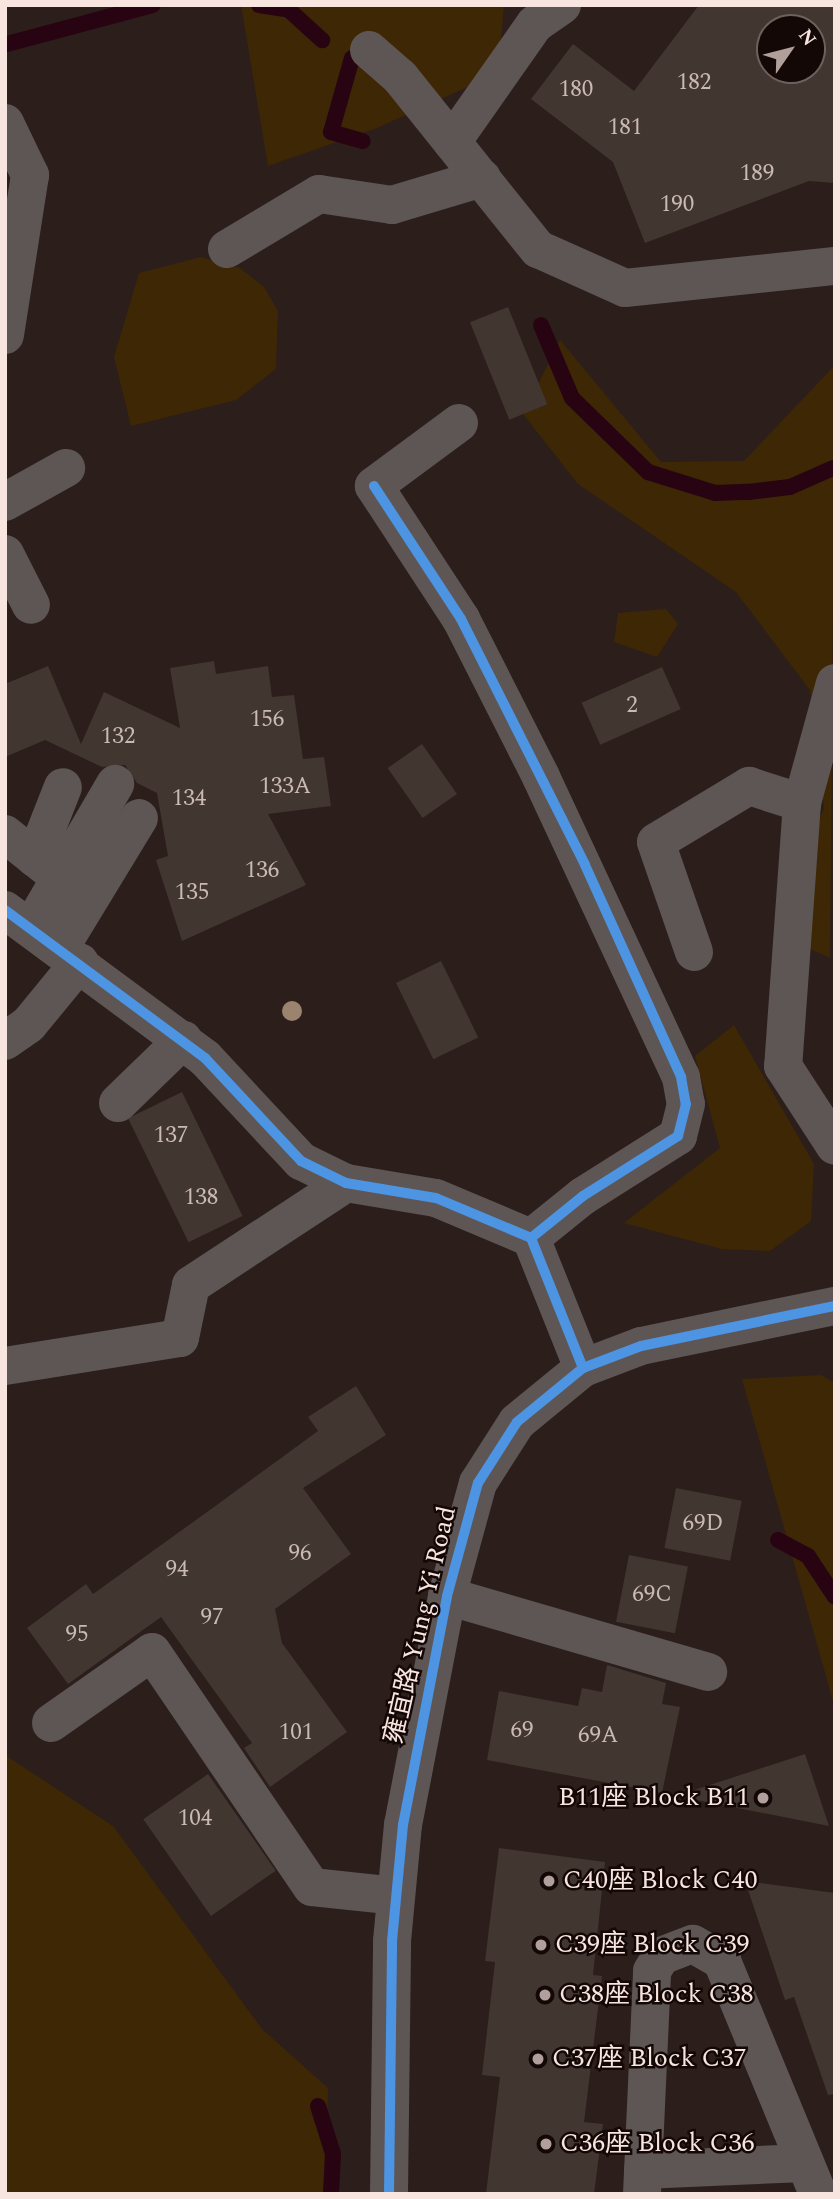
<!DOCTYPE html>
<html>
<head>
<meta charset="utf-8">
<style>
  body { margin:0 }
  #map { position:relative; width:840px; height:2199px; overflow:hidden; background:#2c1e1b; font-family:Spectral,"Noto Sans TC",serif }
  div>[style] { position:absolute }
  .green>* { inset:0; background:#3e2705 }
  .stream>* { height:16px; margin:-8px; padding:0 8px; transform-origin:8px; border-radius:8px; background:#280413 }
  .building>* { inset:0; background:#423631; transform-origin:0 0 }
  .minor>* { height:38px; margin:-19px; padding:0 19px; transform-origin:19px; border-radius:19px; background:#5d5655 }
  .cycleway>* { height:10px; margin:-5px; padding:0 5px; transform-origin:5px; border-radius:5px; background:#4d94e3 }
  .trees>* { width:20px; height:20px; margin:-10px; border-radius:50%; background:#9b846f }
  .dots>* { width:19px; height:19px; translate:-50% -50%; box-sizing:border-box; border:4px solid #140806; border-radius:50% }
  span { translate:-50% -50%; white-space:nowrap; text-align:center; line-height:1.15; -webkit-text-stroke:5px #140806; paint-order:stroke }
  .number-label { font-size:23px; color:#cab9b4 }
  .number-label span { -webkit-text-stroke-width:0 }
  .street-label { font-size:26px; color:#f8e5e0 }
  .poi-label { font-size:26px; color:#f8e5e0 }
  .right { translate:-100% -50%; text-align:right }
  .left { translate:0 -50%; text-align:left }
  .frame { position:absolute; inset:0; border:7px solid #f8e5e0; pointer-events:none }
  .north { position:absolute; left:756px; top:14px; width:70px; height:70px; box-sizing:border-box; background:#140806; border:2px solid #6f605d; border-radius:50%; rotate:55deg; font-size:19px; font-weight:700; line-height:28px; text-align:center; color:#f8e5e0 }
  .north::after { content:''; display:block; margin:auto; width:24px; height:32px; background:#b19f9b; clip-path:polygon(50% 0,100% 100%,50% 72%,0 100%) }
</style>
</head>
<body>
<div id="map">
  <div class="green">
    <div style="clip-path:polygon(241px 5px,504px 5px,498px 73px,377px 128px,268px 166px)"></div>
    <div style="clip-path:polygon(201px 257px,240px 268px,264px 287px,278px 311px,276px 369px,236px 400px,131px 426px,114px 357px,139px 273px)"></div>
    <div style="clip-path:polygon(560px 340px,661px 462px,744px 461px,835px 365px,830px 958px,776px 933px,824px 808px,810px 690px,736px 592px,578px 484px,523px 414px)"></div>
    <div style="clip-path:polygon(666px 609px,678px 624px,657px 657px,614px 642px,618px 613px)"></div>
    <div style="clip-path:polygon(734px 1025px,814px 1164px,811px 1221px,770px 1251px,722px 1249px,624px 1223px,720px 1148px,695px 1056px)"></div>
    <div style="clip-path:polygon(821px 1375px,835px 1383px,835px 1708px,742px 1379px)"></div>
    <div style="clip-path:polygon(5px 1755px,113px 1826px,262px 2029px,328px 2088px,325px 2194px,5px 2194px)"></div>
  </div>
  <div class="stream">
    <div style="left:259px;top:5px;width:30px;rotate:9deg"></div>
    <div style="left:289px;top:10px;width:45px;rotate:42.3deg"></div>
    <div style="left:7px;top:44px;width:151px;rotate:-15deg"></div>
    <div style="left:352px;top:58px;width:77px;rotate:105.8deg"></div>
    <div style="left:331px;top:132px;width:33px;rotate:16deg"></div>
    <div style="left:541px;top:325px;width:79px;rotate:67deg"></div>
    <div style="left:572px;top:398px;width:106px;rotate:44.2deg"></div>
    <div style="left:648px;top:472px;width:70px;rotate:17.4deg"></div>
    <div style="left:715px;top:493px;width:33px;rotate:-2deg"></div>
    <div style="left:748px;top:492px;width:42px;rotate:-6.8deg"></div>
    <div style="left:790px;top:487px;width:47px;rotate:-23.8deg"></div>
    <div style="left:778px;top:1540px;width:34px;rotate:28deg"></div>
    <div style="left:808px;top:1556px;width:49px;rotate:56.6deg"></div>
    <div style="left:318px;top:2106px;width:50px;rotate:72.6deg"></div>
    <div style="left:333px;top:2154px;width:40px;rotate:92.9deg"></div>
  </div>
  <div class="building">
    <div style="clip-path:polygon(evenodd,699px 5px,835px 5px,835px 183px,809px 181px,645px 243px,613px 162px,531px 99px,573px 44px,634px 91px,699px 5px,770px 28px,812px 28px,812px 70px,770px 70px,770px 28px)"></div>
    <div style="left:508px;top:307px;width:105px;height:41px;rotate:68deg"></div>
    <div style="clip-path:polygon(214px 661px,216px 674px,268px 666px,272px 697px,294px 695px,303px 759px,324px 757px,331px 806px,268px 814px,306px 885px,182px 941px,156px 860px,168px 856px,157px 793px,137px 783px,125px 765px,102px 767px,45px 740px,5px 757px,5px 684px,48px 666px,81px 744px,104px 692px,180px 728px,170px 668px)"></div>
    <div style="left:662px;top:667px;width:46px;height:88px;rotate:66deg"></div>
    <div style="left:422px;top:744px;width:61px;height:42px;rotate:55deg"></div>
    <div style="left:441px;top:961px;width:85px;height:50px;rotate:64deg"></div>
    <div style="left:182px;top:1092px;width:138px;height:60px;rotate:64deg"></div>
    <div style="clip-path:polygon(356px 1386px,386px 1435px,303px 1488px,351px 1554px,275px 1609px,282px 1643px,347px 1732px,270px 1787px,244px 1748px,252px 1743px,161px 1617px,68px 1684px,27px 1628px,86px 1584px,93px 1594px,214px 1507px,318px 1431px,308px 1417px)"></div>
    <div style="left:676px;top:1488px;width:67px;height:61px;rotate:11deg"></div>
    <div style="left:629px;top:1555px;width:60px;height:68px;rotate:11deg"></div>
    <div style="clip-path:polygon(607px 1665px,666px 1683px,662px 1704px,680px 1707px,662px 1793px,487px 1760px,499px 1691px,578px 1706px,582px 1688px,602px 1692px)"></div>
    <div style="clip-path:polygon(805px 1754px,829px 1826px,676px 1796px)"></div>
    <div style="left:208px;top:1774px;width:118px;height:79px;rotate:55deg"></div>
    <div style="clip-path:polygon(499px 1848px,605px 1862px,593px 1975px,602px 1976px,584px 2122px,603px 2124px,594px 2194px,486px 2194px,500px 2077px,482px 2075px,495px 1962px,485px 1961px)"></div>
    <div style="clip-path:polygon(745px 1881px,835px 1893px,835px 2094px,828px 2095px,794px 1997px,785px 2000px)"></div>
  </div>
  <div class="minor">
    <div style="left:369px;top:50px;width:41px;rotate:41.1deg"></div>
    <div style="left:400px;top:77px;width:221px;rotate:51.3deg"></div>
    <div style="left:538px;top:249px;width:95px;rotate:24.1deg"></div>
    <div style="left:625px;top:288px;width:211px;rotate:-6deg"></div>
    <div style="left:5px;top:123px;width:58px;rotate:64.3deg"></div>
    <div style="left:30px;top:175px;width:162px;rotate:98.9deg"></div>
    <div style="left:452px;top:142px;width:144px;rotate:-54.9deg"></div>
    <div style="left:535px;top:24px;width:33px;rotate:-35deg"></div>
    <div style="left:227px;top:249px;width:107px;rotate:-30.9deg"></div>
    <div style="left:319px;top:194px;width:74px;rotate:8.6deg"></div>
    <div style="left:392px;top:205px;width:94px;rotate:-16.7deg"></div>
    <div style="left:459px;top:423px;width:106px;rotate:143.5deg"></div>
    <div style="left:374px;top:486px;width:159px;rotate:56.8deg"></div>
    <div style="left:461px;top:619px;width:177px;rotate:63.1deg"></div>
    <div style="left:541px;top:777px;width:331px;rotate:65deg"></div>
    <div style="left:681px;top:1077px;width:27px;rotate:80deg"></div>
    <div style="left:686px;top:1104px;width:33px;rotate:104deg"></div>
    <div style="left:678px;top:1136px;width:112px;rotate:147.7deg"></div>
    <div style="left:583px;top:1196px;width:67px;rotate:141.1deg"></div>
    <div style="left:5px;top:502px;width:70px;rotate:-29.1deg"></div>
    <div style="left:5px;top:554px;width:57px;rotate:63deg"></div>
    <div style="left:835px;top:683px;width:124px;rotate:105.4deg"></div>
    <div style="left:802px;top:803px;width:264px;rotate:94.1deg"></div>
    <div style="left:783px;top:1066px;width:95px;rotate:57deg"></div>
    <div style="left:5px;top:834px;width:63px;rotate:38.5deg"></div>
    <div style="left:35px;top:858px;width:76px;rotate:-68.5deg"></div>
    <div style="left:5px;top:910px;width:249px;rotate:36.5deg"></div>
    <div style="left:205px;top:1058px;width:141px;rotate:47deg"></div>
    <div style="left:301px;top:1161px;width:50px;rotate:26.1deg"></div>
    <div style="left:346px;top:1183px;width:91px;rotate:9.5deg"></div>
    <div style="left:436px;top:1198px;width:103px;rotate:22.8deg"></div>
    <div style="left:531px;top:1238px;width:140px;rotate:68.2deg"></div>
    <div style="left:31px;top:928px;width:167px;rotate:-59.7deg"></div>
    <div style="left:60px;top:948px;width:152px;rotate:-58.7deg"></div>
    <div style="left:694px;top:952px;width:116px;rotate:-109.1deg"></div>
    <div style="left:656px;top:842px;width:109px;rotate:-31.1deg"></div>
    <div style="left:749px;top:786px;width:56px;rotate:17.8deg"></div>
    <div style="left:5px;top:1041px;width:29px;rotate:-35deg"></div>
    <div style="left:29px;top:1024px;width:80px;rotate:-50.6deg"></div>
    <div style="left:118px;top:1103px;width:91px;rotate:-44.1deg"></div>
    <div style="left:5px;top:1366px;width:177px;rotate:-9.1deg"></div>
    <div style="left:180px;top:1338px;width:54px;rotate:-78.3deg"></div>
    <div style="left:191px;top:1285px;width:186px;rotate:-33.3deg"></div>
    <div style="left:447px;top:1596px;width:272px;rotate:16.2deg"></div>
    <div style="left:51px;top:1723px;width:123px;rotate:-35.1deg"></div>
    <div style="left:152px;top:1652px;width:284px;rotate:55.8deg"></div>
    <div style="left:312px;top:1887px;width:84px;rotate:6.1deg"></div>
    <div style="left:643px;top:2170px;width:162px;rotate:-2.5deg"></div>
    <div style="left:389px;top:2194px;width:253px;rotate:-89.3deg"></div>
    <div style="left:392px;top:1941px;width:117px;rotate:-84.6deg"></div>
    <div style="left:403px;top:1825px;width:233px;rotate:-79.1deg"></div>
    <div style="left:447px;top:1596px;width:117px;rotate:-74.7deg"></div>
    <div style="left:478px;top:1483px;width:72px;rotate:-57.4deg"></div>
    <div style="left:517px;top:1422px;width:85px;rotate:-39.3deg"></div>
    <div style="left:583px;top:1368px;width:62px;rotate:-20.8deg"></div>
    <div style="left:641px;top:1346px;width:198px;rotate:-11.7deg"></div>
    <div style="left:642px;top:2194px;width:223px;rotate:-87.4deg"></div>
    <div style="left:652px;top:1971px;width:17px;rotate:-59deg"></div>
    <div style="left:661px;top:1956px;width:34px;rotate:-21deg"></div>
    <div style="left:693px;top:1944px;width:34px;rotate:30deg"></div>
    <div style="left:722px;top:1961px;width:252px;rotate:67.6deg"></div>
  </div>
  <div class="cycleway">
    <div style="left:374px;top:486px;width:159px;rotate:56.8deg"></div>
    <div style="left:461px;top:619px;width:275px;rotate:63.2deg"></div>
    <div style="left:585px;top:865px;width:233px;rotate:65.6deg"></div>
    <div style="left:681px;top:1077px;width:27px;rotate:80deg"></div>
    <div style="left:686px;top:1104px;width:33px;rotate:104deg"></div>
    <div style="left:678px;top:1136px;width:112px;rotate:147.7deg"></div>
    <div style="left:583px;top:1196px;width:67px;rotate:141.1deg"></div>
    <div style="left:5px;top:910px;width:249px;rotate:36.5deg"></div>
    <div style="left:205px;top:1058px;width:141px;rotate:47deg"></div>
    <div style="left:301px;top:1161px;width:50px;rotate:26.1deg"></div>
    <div style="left:346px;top:1183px;width:91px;rotate:9.5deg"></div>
    <div style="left:436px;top:1198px;width:103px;rotate:22.8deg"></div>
    <div style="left:531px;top:1238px;width:140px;rotate:68.2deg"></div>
    <div style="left:389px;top:2194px;width:253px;rotate:-89.3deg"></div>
    <div style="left:392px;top:1941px;width:117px;rotate:-84.6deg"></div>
    <div style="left:403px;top:1825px;width:233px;rotate:-79.1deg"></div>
    <div style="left:447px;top:1596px;width:117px;rotate:-74.7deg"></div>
    <div style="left:478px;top:1483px;width:72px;rotate:-57.4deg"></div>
    <div style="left:517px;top:1422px;width:85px;rotate:-39.3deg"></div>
    <div style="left:583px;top:1368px;width:62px;rotate:-20.8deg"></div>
    <div style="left:641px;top:1346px;width:198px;rotate:-11.7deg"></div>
  </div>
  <div class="trees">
    <div style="left:292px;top:1011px"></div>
  </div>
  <div class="dots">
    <div style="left:763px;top:1798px;background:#b19f9b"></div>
    <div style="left:549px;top:1881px;background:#b19f9b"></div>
    <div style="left:541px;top:1945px;background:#b19f9b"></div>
    <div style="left:545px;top:1995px;background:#b19f9b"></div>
    <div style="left:538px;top:2059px;background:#b19f9b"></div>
    <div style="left:546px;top:2144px;background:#b19f9b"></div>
  </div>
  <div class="number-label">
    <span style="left:694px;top:83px">182</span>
    <span style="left:576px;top:90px">180</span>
    <span style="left:625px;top:128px">181</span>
    <span style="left:757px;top:174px">189</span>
    <span style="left:677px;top:205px">190</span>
    <span style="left:632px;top:706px">2</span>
    <span style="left:267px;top:720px">156</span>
    <span style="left:118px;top:737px">132</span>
    <span style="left:285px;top:787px">133A</span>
    <span style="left:189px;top:799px">134</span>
    <span style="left:262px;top:871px">136</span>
    <span style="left:192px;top:893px">135</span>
    <span style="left:171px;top:1136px">137</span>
    <span style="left:201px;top:1198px">138</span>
    <span style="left:703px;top:1524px">69D</span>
    <span style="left:300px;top:1554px">96</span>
    <span style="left:177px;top:1570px">94</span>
    <span style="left:652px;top:1595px">69C</span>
    <span style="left:212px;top:1618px">97</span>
    <span style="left:77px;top:1635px">95</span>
    <span style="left:522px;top:1731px">69</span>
    <span style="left:296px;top:1733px">101</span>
    <span style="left:598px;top:1736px">69A</span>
    <span style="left:195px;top:1819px">104</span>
  </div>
  <div class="street-label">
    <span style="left:421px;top:1625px;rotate:-77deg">雍宜路 Yung Yi Road</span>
  </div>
  <div class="poi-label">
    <span class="right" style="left:749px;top:1798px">B11座 Block B11</span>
    <span class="left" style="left:563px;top:1881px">C40座 Block C40</span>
    <span class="left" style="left:555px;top:1945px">C39座 Block C39</span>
    <span class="left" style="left:559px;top:1995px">C38座 Block C38</span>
    <span class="left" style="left:552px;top:2059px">C37座 Block C37</span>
    <span class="left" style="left:560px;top:2144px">C36座 Block C36</span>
  </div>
  <div class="frame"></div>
  <div class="north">N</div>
</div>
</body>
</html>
